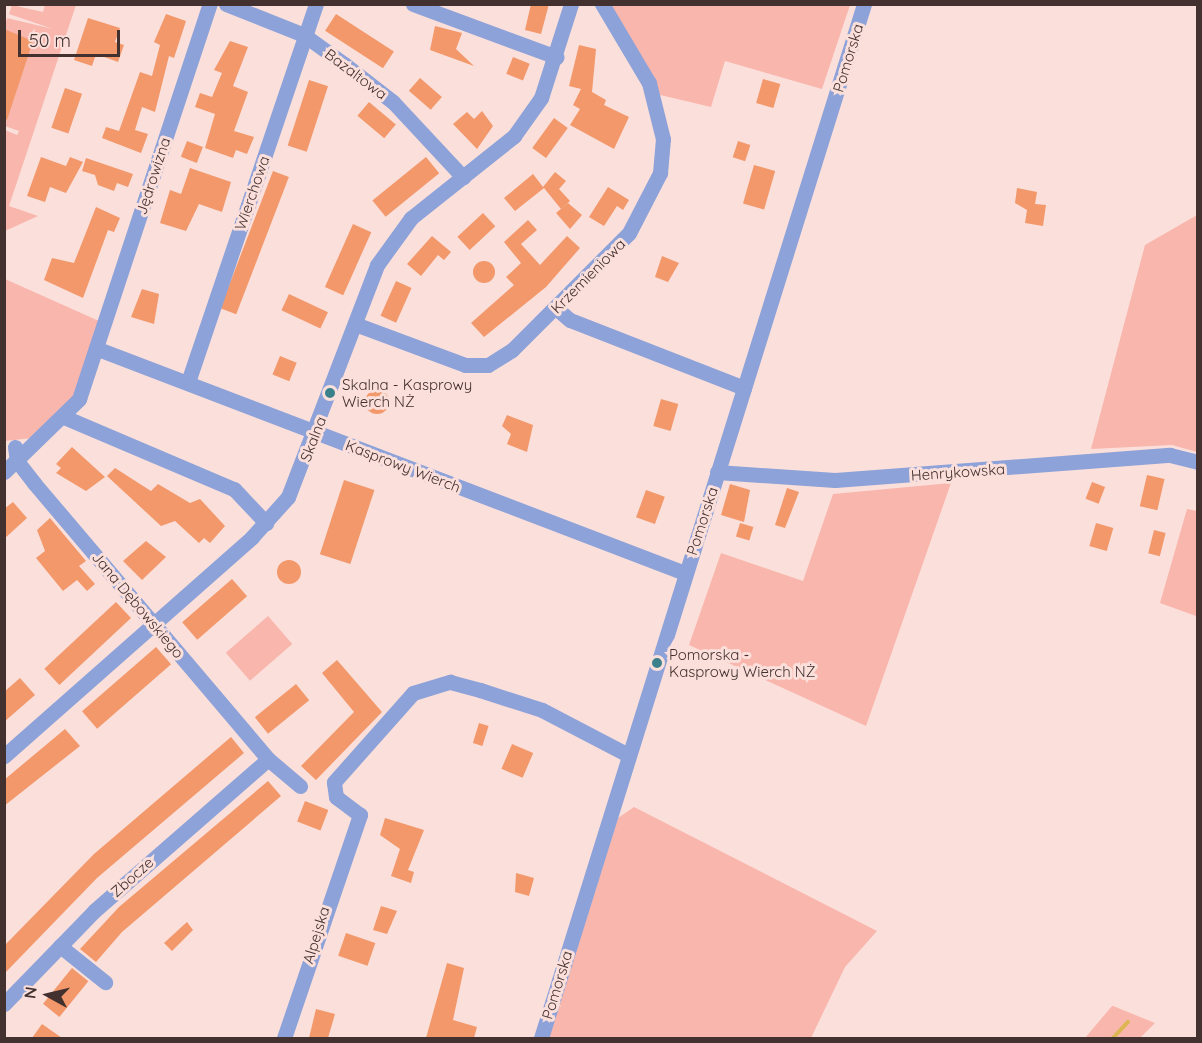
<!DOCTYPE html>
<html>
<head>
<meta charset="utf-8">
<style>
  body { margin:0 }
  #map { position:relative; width:1202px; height:1043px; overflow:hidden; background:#fbdfdb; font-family:Quicksand,sans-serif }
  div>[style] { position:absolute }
  .green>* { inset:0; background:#f9b6ad; transform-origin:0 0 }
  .stream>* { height:4px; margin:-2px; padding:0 2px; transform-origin:2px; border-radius:2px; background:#ddb654 }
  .building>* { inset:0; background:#f2986a; transform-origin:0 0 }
  .round { border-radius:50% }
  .minor>* { height:15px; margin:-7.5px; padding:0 7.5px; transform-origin:7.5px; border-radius:7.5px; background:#8ca2d8 }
  .dots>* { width:16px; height:16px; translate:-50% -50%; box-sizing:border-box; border:3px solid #fbdfdb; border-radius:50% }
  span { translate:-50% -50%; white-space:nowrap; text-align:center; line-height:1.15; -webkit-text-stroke:6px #fbdfdb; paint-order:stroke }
  .street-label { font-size:15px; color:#43312f }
  .poi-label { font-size:15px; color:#43312f }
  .left { translate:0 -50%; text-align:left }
  .frame { position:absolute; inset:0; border:6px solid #43312f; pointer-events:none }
  .north { position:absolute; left:18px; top:965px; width:60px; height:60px; -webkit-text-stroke:4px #fbdfdb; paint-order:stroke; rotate:278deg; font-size:16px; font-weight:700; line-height:24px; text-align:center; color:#43312f }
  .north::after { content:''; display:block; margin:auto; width:21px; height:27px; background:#43312f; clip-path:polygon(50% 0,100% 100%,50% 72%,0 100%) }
  .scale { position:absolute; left:18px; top:30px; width:102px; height:27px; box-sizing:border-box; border:3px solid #43312f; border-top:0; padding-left:8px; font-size:18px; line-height:21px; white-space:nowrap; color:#43312f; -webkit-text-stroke:4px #fbdfdb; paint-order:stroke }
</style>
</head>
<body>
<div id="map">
  <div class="green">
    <div style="clip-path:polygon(12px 5px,43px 12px,45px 5px,76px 5px,9px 206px,38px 216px,5px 231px,5px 130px,17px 135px,19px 131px,5px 126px,5px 111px,33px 41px,5px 32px,5px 26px,7px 18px,53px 29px,9px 14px)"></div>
    <div style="clip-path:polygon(606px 5px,850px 5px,822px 89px,725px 61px,711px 107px,656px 94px)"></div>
    <div style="clip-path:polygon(1197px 215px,1197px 452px,1172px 445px,1091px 449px,1145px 245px)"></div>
    <div style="clip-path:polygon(5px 279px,99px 321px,72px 399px,32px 438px,5px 441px)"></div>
    <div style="clip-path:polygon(951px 483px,866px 726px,689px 645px,721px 553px,803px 581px,833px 494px)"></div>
    <div style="clip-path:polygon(1187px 509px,1197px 511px,1197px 622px,1196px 616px,1160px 603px)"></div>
    <div style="left:268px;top:616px;width:37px;height:56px;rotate:49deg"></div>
    <div style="clip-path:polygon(634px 807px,877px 931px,845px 967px,811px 1038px,549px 1038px,618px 818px)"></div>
    <div style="clip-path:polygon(1112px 1006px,1113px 1006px,1155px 1023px,1140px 1038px,1085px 1038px)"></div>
  </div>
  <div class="stream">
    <div style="left:1113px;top:1038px;width:22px;rotate:-47deg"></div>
  </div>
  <div class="building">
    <div style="clip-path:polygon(531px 4px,549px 4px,541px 34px,525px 30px)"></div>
    <div style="clip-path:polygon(166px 14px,186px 21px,174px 58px,169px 56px,155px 112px,142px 107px,135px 130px,148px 134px,141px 153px,102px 138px,106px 127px,119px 131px,140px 72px,152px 76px,160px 45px,154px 42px)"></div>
    <div style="left:336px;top:14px;width:69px;height:20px;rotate:33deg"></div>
    <div style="clip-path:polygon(88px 18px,120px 28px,115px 42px,124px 45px,118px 62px,96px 54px,92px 66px,74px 60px)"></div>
    <div style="clip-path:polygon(435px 26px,462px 33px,456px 49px,474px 66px,430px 50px)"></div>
    <div style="clip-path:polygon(4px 29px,33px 41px,7px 120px,4px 119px)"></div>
    <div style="clip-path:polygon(230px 41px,248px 47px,233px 86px,248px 92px,234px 131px,254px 137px,247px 154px,236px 150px,233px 158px,205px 148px,215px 114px,195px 107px,200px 93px,212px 97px,222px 73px,214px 70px)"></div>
    <div style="clip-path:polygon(579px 45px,596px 49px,592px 92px,606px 100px,604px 105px,629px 117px,614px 149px,570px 125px,580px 109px,573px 105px,581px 89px,569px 86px)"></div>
    <div style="left:513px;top:57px;width:18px;height:18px;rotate:22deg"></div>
    <div style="left:420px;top:78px;width:29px;height:17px;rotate:41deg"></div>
    <div style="left:763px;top:79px;width:18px;height:25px;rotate:16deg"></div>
    <div style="left:309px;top:80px;width:20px;height:69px;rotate:18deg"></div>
    <div style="left:65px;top:88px;width:18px;height:42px;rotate:19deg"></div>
    <div style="left:369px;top:102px;width:35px;height:18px;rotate:40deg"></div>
    <div style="clip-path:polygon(482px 111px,493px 126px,477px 149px,453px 124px,467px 112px,474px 119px)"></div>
    <div style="left:554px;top:118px;width:17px;height:37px;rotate:36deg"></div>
    <div style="left:187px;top:141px;width:17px;height:17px;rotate:21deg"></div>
    <div style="left:738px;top:141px;width:13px;height:17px;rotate:18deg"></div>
    <div style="clip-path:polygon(41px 157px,66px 166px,70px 157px,83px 162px,66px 193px,50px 187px,45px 202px,27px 196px)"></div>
    <div style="left:426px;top:157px;width:21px;height:69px;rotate:51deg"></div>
    <div style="clip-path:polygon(86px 158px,133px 174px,128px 187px,117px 183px,114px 191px,98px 185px,95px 175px,82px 171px)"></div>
    <div style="left:754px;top:165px;width:22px;height:40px;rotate:16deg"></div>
    <div style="clip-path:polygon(190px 168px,231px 182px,222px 212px,199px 204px,186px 231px,160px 223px,170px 190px,181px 194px)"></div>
    <div style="left:273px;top:171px;width:17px;height:147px;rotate:21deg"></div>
    <div style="clip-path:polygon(555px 172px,566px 181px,559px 189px,570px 201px,561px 209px,544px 188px,515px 211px,504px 198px,533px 174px,543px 187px)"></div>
    <div style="clip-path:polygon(608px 187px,629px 200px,623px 210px,617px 206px,604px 226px,589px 217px)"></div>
    <div style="clip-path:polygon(1017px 188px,1037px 192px,1035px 204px,1046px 205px,1043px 226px,1025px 223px,1027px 210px,1015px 203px)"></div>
    <div style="clip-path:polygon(568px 203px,582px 215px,570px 229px,556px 213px)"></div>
    <div style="clip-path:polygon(96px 207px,120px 218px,114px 232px,108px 230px,83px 298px,44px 280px,52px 258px,74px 263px)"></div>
    <div style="left:483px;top:213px;width:18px;height:35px;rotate:47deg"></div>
    <div style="clip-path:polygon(528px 220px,537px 230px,521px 244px,540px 265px,567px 236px,580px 248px,546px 287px,484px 337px,471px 323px,514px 285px,506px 277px,521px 263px,504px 242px)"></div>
    <div style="left:353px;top:224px;width:20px;height:69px;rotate:24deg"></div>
    <div style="clip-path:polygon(432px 236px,451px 252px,444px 260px,438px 255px,421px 276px,407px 264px)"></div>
    <div style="clip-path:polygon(662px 256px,679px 263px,668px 282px,655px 277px)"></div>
    <div class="round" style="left:473px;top:261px;width:22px;height:22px"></div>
    <div style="left:396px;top:281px;width:17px;height:38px;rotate:24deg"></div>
    <div style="clip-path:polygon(142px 289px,159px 294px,154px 324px,131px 317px)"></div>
    <div style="left:289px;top:294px;width:43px;height:18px;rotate:25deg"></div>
    <div style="left:280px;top:356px;width:18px;height:20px;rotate:22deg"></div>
    <div class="round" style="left:365px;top:390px;width:24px;height:24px"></div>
    <div style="left:661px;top:399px;width:18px;height:28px;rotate:16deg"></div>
    <div style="clip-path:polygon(507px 415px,533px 425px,527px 452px,507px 444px,511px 434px,502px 426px)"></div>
    <div style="clip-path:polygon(72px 447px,105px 477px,86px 491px,56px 473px,61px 468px,56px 464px)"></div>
    <div style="clip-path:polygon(115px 468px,151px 491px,158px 484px,190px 503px,200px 499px,225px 526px,210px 543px,204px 538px,199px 543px,175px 521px,161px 526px,107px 476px)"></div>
    <div style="left:1147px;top:475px;width:18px;height:32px;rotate:13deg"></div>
    <div style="left:344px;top:480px;width:32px;height:78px;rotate:18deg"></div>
    <div style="left:1092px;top:482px;width:14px;height:18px;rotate:21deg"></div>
    <div style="clip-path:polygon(730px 484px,750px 490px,744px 522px,721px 515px)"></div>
    <div style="clip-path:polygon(787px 488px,799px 492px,785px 528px,775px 525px)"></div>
    <div style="left:646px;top:490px;width:20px;height:29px;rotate:20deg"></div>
    <div style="clip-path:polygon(13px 502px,27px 518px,4px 539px,4px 509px)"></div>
    <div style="clip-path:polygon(50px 518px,86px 561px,79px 566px,95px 584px,87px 591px,77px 580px,63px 591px,36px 558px,45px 551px,37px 530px)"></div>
    <div style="left:740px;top:523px;width:14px;height:14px;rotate:17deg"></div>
    <div style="left:1096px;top:523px;width:18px;height:24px;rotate:16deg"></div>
    <div style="left:1154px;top:530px;width:12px;height:24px;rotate:14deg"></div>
    <div style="clip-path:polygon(146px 541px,166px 557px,142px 580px,123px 561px)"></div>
    <div class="round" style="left:277px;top:560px;width:24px;height:24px"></div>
    <div style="left:232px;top:579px;width:23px;height:66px;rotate:49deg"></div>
    <div style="left:116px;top:602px;width:22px;height:98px;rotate:47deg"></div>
    <div style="left:156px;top:647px;width:23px;height:98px;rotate:49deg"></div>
    <div style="clip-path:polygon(337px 660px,382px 712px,316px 780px,301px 766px,354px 712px,322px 673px)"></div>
    <div style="clip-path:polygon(20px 678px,35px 695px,4px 722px,4px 692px)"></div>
    <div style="left:296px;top:684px;width:21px;height:53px;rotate:51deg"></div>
    <div style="left:479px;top:723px;width:10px;height:21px;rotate:17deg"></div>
    <div style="clip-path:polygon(65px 729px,80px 746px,4px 806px,4px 780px)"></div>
    <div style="clip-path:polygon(231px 737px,244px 753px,97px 878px,4px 974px,4px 946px,94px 854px)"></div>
    <div style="left:512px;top:744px;width:23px;height:27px;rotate:23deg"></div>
    <div style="clip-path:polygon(268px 781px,281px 796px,122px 932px,96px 962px,80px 949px,119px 907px)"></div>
    <div style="left:305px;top:801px;width:25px;height:22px;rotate:21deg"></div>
    <div style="clip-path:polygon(385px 818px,424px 830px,408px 870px,414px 872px,411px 883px,391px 876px,400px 849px,380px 835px)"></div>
    <div style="clip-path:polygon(516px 873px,534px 878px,529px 896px,515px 892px)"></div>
    <div style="clip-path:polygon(381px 906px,397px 911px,387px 934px,373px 930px)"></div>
    <div style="clip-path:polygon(187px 922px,193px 930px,172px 951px,164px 943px)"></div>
    <div style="left:346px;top:933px;width:31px;height:24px;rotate:19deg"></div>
    <div style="clip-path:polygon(447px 963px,464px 968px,453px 1020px,477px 1027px,474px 1038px,426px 1038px)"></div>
    <div style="left:72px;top:968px;width:21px;height:46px;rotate:39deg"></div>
    <div style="clip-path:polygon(316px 1009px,335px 1014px,328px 1038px,309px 1038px)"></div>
    <div style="clip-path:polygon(42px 1024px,62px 1038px,32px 1038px)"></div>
  </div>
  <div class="minor">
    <div style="left:226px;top:4px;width:84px;rotate:21.7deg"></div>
    <div style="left:304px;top:35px;width:49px;rotate:35.9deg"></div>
    <div style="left:344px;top:64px;width:62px;rotate:37.8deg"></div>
    <div style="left:393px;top:102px;width:103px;rotate:47deg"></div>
    <div style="left:413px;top:4px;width:153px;rotate:20.3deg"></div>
    <div style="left:556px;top:308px;width:18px;rotate:41deg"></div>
    <div style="left:570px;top:320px;width:187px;rotate:21.3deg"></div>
    <div style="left:355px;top:324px;width:117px;rotate:20.4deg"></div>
    <div style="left:465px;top:365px;width:23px"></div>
    <div style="left:488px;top:365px;width:28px;rotate:-32deg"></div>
    <div style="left:512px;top:350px;width:165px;rotate:-45deg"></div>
    <div style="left:629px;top:233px;width:68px;rotate:-62.7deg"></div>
    <div style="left:660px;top:173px;width:34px;rotate:-85deg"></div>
    <div style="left:663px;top:139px;width:58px;rotate:-104deg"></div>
    <div style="left:649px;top:83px;width:92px;rotate:-120.7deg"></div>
    <div style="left:98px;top:349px;width:628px;rotate:20.89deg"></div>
    <div style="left:188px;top:382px;width:399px;rotate:-71.3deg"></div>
    <div style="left:64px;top:417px;width:185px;rotate:23deg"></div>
    <div style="left:234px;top:489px;width:47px;rotate:46.7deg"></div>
    <div style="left:15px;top:447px;width:14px;rotate:82deg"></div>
    <div style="left:17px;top:461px;width:28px;rotate:52deg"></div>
    <div style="left:34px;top:483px;width:362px;rotate:49.7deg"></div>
    <div style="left:268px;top:759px;width:42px;rotate:40.2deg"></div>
    <div style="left:4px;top:472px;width:105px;rotate:-44.2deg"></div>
    <div style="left:79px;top:399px;width:416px;rotate:-71.7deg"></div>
    <div style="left:717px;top:472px;width:118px;rotate:3.9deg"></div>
    <div style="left:835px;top:480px;width:336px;rotate:-4.3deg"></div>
    <div style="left:1170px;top:455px;width:29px;rotate:14deg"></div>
    <div style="left:4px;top:756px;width:331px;rotate:-41.4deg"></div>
    <div style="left:252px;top:537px;width:54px;rotate:-48deg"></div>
    <div style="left:288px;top:497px;width:248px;rotate:-69deg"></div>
    <div style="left:377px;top:265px;width:58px;rotate:-54.1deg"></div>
    <div style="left:411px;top:218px;width:132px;rotate:-38.5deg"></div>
    <div style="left:514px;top:136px;width:47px;rotate:-54.6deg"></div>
    <div style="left:541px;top:98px;width:99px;rotate:-72.3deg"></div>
    <div style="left:60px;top:946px;width:58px;rotate:38.7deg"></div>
    <div style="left:4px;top:1004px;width:129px;rotate:-45.9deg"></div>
    <div style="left:94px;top:911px;width:231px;rotate:-41.1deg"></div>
    <div style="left:284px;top:1038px;width:236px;rotate:-71.2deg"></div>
    <div style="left:360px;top:815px;width:30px;rotate:-143deg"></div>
    <div style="left:336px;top:797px;width:15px;rotate:-98deg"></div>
    <div style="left:334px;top:782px;width:119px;rotate:-48.4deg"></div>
    <div style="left:413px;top:693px;width:39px;rotate:-17deg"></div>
    <div style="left:450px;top:682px;width:31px;rotate:15deg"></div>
    <div style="left:480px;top:690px;width:65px;rotate:17.9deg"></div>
    <div style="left:542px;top:710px;width:97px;rotate:27.6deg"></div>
    <div style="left:541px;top:1038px;width:1083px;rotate:-72.65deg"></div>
  </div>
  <div class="dots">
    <div style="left:330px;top:393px;background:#3a818b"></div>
    <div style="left:657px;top:663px;background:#3a818b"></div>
  </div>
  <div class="street-label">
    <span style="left:848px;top:58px;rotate:-73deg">Pomorska</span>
    <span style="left:356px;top:74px;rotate:37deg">Bazaltowa</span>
    <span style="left:153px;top:176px;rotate:-72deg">Jędrowizna</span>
    <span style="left:252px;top:193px;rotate:-71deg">Wierchowa</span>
    <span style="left:588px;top:276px;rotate:-45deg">Krzemieniowa</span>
    <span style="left:313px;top:439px;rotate:-69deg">Skalna</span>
    <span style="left:403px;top:466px;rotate:21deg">Kasprowy Wierch</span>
    <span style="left:958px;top:472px;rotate:-4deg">Henrykowska</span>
    <span style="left:702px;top:521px;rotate:-72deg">Pomorska</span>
    <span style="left:138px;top:605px;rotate:50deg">Jana Dębowskiego</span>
    <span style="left:132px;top:877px;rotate:-42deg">Zbocze</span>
    <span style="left:316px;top:935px;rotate:-73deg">Alpejska</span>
    <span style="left:557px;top:985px;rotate:-73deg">Pomorska</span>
  </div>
  <div class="poi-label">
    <span class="left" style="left:342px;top:393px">Skalna - Kasprowy<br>Wierch NŻ</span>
    <span class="left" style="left:669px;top:663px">Pomorska -<br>Kasprowy Wierch NŻ</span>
  </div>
  <div class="frame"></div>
  <div class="north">N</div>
  <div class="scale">50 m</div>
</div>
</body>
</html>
